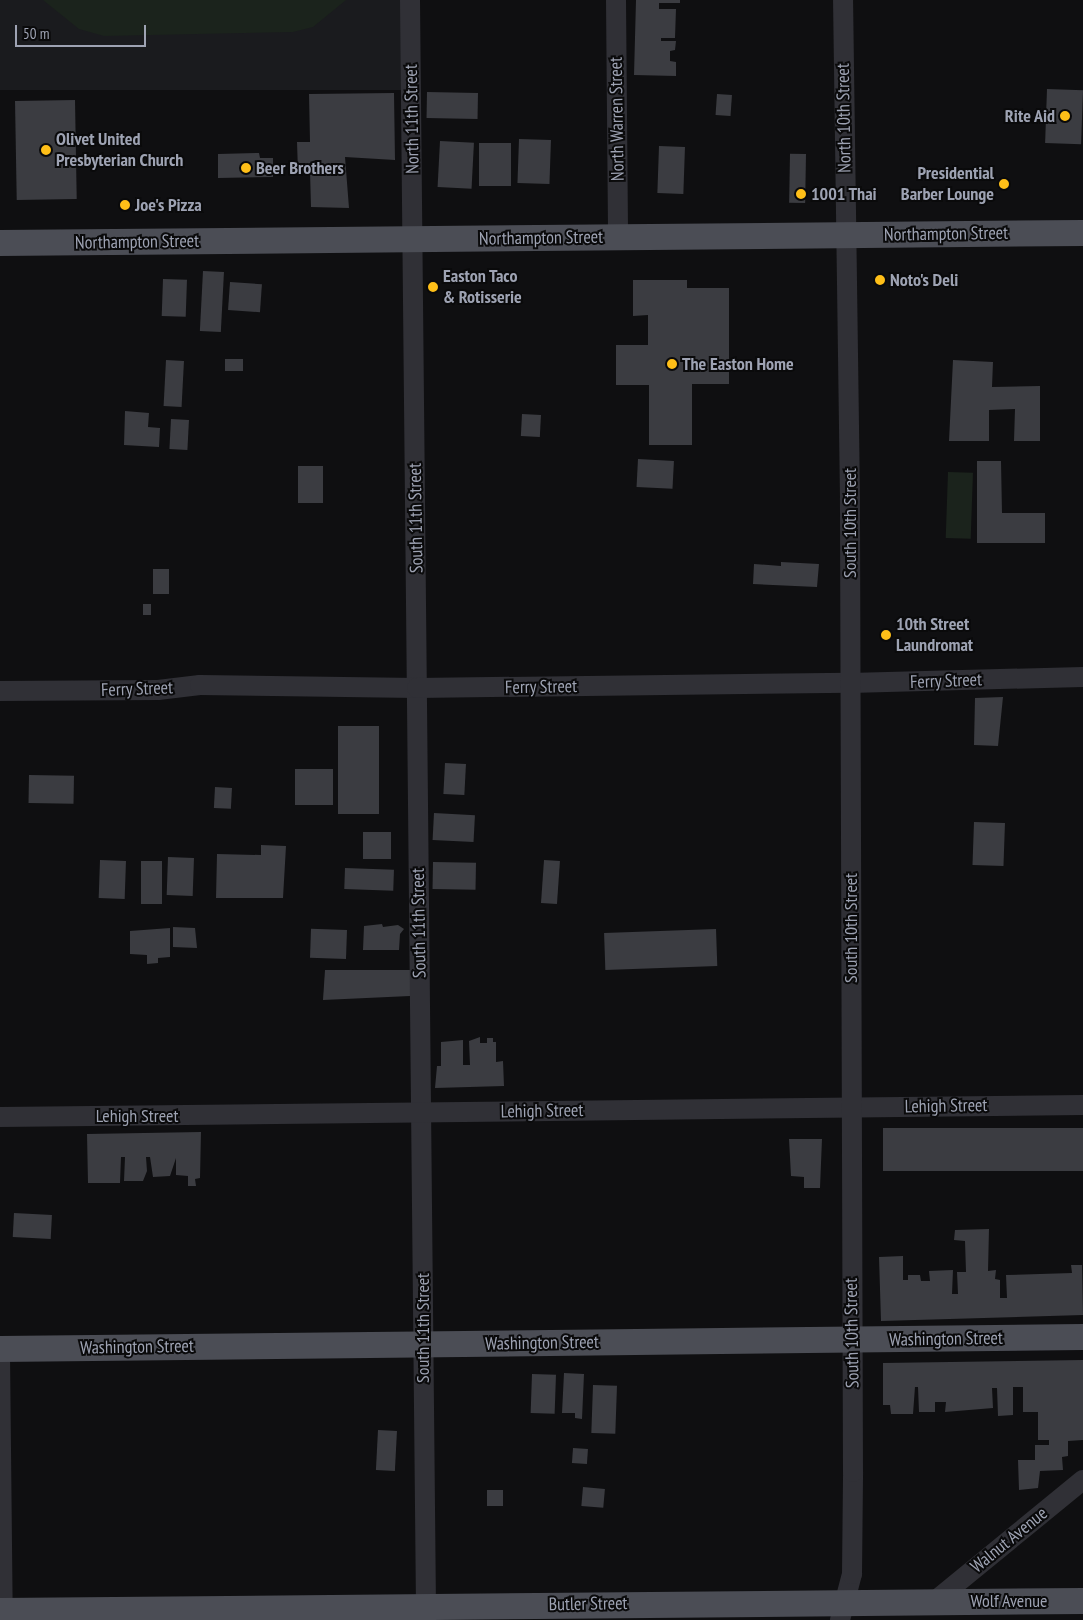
<!DOCTYPE html>
<html>
<head>
<meta charset="utf-8">
<style>
  body { margin:0 }
  #map { position:relative; width:1083px; height:1620px; overflow:hidden; background:#0f0f11; font-family:"PT Sans Narrow",sans-serif }
  div>[style] { position:absolute }
  .built>* { inset:0; background:#1a1b1e; transform-origin:0 0 }
  .green>* { inset:0; background:#1b231c; transform-origin:0 0 }
  .building>* { inset:0; background:#3b3c41; transform-origin:0 0 }
  .minor>* { height:20px; margin:-10px; padding:0 10px; transform-origin:10px; border-radius:10px; background:#303036 }
  .major>* { height:26px; margin:-13px; padding:0 13px; transform-origin:13px; border-radius:13px; background:#4b4d55 }
  .dots>* { width:14px; height:14px; translate:-50% -50%; box-sizing:border-box; border:2px solid #0a0a0b; border-radius:50% }
  span { translate:-50% -50%; white-space:nowrap; text-align:center; line-height:1.15; -webkit-text-stroke:4px #0a0a0b; paint-order:stroke }
  .poi-label { font-size:18px; color:#9ea3b3; font-weight:700 }
  .right { translate:-100% -50%; text-align:right }
  .left { translate:0 -50%; text-align:left }
  .street-label { font-size:18px; color:#9ea3b3 }
  .scale { position:absolute; left:15px; top:25px; width:131px; height:22px; box-sizing:border-box; border:2px solid #9ea3b3; border-top:0; padding-left:6px; font-size:15px; line-height:18px; white-space:nowrap; color:#9ea3b3; -webkit-text-stroke:4px #0a0a0b; paint-order:stroke }
</style>
</head>
<body>
<div id="map">
  <div class="built">
    <div style="left:0;top:0;width:408px;height:90px"></div>
  </div>
  <div class="green">
    <div style="clip-path:polygon(43px 0,346px 0,313px 27px,293px 32px,104px 36px,79px 29px)"></div>
    <div style="left:948px;top:472px;width:25px;height:66px;rotate:2deg"></div>
  </div>
  <div class="building">
    <div style="clip-path:polygon(636px 0,680px 0,680px 3px,659px 3px,659px 9px,676px 9px,675px 38px,661px 38px,661px 41px,676px 41px,675px 50px,670px 51px,670px 61px,676px 62px,676px 76px,634px 75px)"></div>
    <div style="left:1047px;top:89px;width:36px;height:54px;rotate:2deg"></div>
    <div style="left:427px;top:92px;width:51px;height:26px;rotate:1deg"></div>
    <div style="clip-path:polygon(394px 93px,395px 160px,345px 157px,349px 208px,311px 207px,310px 171px,298px 172px,297px 142px,310px 142px,309px 94px)"></div>
    <div style="left:717px;top:94px;width:15px;height:21px;rotate:4deg"></div>
    <div style="left:75px;top:100px;width:99px;height:60px;rotate:89deg"></div>
    <div style="left:519px;top:139px;width:32px;height:44px;rotate:2deg"></div>
    <div style="left:440px;top:141px;width:34px;height:46px;rotate:3deg"></div>
    <div style="left:479px;top:143px;width:32px;height:43px"></div>
    <div style="left:659px;top:146px;width:26px;height:47px;rotate:2deg"></div>
    <div style="clip-path:polygon(259px 153px,260px 158px,273px 158px,273px 177px,218px 178px,218px 154px)"></div>
    <div style="left:806px;top:154px;width:49px;height:16px;rotate:91deg"></div>
    <div style="left:203px;top:271px;width:21px;height:60px;rotate:3deg"></div>
    <div style="left:163px;top:279px;width:24px;height:37px;rotate:2deg"></div>
    <div style="clip-path:polygon(633px 280px,687px 280px,687px 288px,729px 288px,729px 384px,692px 384px,692px 445px,649px 445px,649px 385px,616px 385px,616px 345px,648px 345px,648px 315px,633px 316px)"></div>
    <div style="left:230px;top:282px;width:32px;height:28px;rotate:4deg"></div>
    <div style="left:225px;top:359px;width:18px;height:12px"></div>
    <div style="left:166px;top:360px;width:18px;height:46px;rotate:3deg"></div>
    <div style="clip-path:polygon(953px 360px,993px 362px,992px 387px,1040px 386px,1040px 441px,1014px 441px,1015px 409px,989px 410px,989px 441px,949px 441px)"></div>
    <div style="clip-path:polygon(125px 411px,149px 413px,148px 427px,160px 428px,159px 447px,124px 445px)"></div>
    <div style="left:522px;top:414px;width:19px;height:22px;rotate:3deg"></div>
    <div style="left:171px;top:419px;width:18px;height:30px;rotate:3deg"></div>
    <div style="left:638px;top:459px;width:36px;height:28px;rotate:3deg"></div>
    <div style="clip-path:polygon(977px 461px,1001px 461px,1002px 513px,1045px 513px,1045px 543px,977px 543px)"></div>
    <div style="left:298px;top:466px;width:25px;height:37px"></div>
    <div style="clip-path:polygon(781px 562px,819px 564px,817px 587px,753px 584px,754px 564px,781px 566px)"></div>
    <div style="left:153px;top:569px;width:16px;height:25px"></div>
    <div style="left:143px;top:604px;width:8px;height:11px"></div>
    <div style="clip-path:polygon(1003px 697px,998px 746px,974px 745px,975px 698px)"></div>
    <div style="left:338px;top:726px;width:41px;height:88px"></div>
    <div style="left:445px;top:763px;width:21px;height:31px;rotate:3deg"></div>
    <div style="left:295px;top:769px;width:38px;height:36px"></div>
    <div style="left:29px;top:775px;width:45px;height:28px;rotate:1deg"></div>
    <div style="left:215px;top:787px;width:17px;height:21px;rotate:3deg"></div>
    <div style="left:434px;top:813px;width:41px;height:27px;rotate:3deg"></div>
    <div style="left:974px;top:822px;width:31px;height:43px;rotate:2deg"></div>
    <div style="left:363px;top:832px;width:28px;height:27px"></div>
    <div style="clip-path:polygon(261px 845px,286px 846px,283px 898px,216px 898px,217px 854px,261px 855px)"></div>
    <div style="left:168px;top:857px;width:26px;height:38px;rotate:2deg"></div>
    <div style="left:100px;top:860px;width:26px;height:38px;rotate:2deg"></div>
    <div style="left:544px;top:860px;width:16px;height:43px;rotate:4deg"></div>
    <div style="left:141px;top:861px;width:21px;height:43px"></div>
    <div style="left:433px;top:862px;width:43px;height:27px;rotate:1deg"></div>
    <div style="left:345px;top:868px;width:49px;height:21px;rotate:2deg"></div>
    <div style="clip-path:polygon(382px 924px,383px 927px,398px 925px,404px 929px,400px 934px,399px 950px,363px 950px,364px 926px)"></div>
    <div style="clip-path:polygon(173px 927px,195px 928px,197px 948px,173px 947px)"></div>
    <div style="clip-path:polygon(170px 928px,170px 957px,158px 958px,158px 963px,147px 964px,147px 955px,130px 954px,130px 931px)"></div>
    <div style="left:716px;top:929px;width:37px;height:112px;rotate:88deg"></div>
    <div style="left:347px;top:930px;width:29px;height:36px;rotate:92deg"></div>
    <div style="clip-path:polygon(325px 970px,410px 970px,410px 996px,323px 1000px)"></div>
    <div style="clip-path:polygon(480px 1037px,480px 1043px,487px 1043px,487px 1038px,493px 1038px,493px 1042px,496px 1042px,496px 1062px,503px 1061px,504px 1086px,435px 1088px,437px 1066px,441px 1066px,441px 1042px,463px 1040px,463px 1065px,470px 1065px,469px 1041px)"></div>
    <div style="left:1083px;top:1128px;width:43px;height:200px;rotate:90deg"></div>
    <div style="clip-path:polygon(201px 1132px,200px 1178px,195px 1179px,196px 1186px,188px 1186px,188px 1176px,176px 1175px,176px 1158px,170px 1176px,153px 1177px,150px 1157px,146px 1157px,147px 1171px,143px 1181px,124px 1181px,125px 1157px,121px 1157px,120px 1183px,88px 1183px,87px 1134px)"></div>
    <div style="clip-path:polygon(789px 1139px,822px 1139px,820px 1188px,804px 1188px,804px 1177px,791px 1176px)"></div>
    <div style="left:14px;top:1213px;width:38px;height:24px;rotate:3deg"></div>
    <div style="clip-path:polygon(989px 1229px,988px 1271px,996px 1270px,995px 1279px,1000px 1280px,1000px 1298px,1007px 1298px,1006px 1275px,1072px 1273px,1071px 1265px,1082px 1265px,1083px 1315px,881px 1321px,879px 1257px,903px 1256px,903px 1280px,908px 1280px,908px 1275px,920px 1275px,921px 1281px,930px 1281px,929px 1271px,953px 1270px,952px 1294px,958px 1294px,957px 1272px,966px 1272px,965px 1241px,954px 1240px,955px 1230px)"></div>
    <div style="clip-path:polygon(1083px 1360px,1083px 1440px,1068px 1441px,1068px 1456px,1062px 1457px,1063px 1470px,1040px 1471px,1038px 1488px,1019px 1490px,1018px 1460px,1035px 1460px,1035px 1445px,1049px 1445px,1049px 1440px,1038px 1440px,1038px 1412px,1023px 1412px,1023px 1387px,1013px 1387px,1013px 1415px,998px 1416px,997px 1388px,992px 1388px,993px 1408px,945px 1412px,946px 1402px,935px 1402px,935px 1412px,919px 1412px,918px 1387px,915px 1387px,913px 1414px,891px 1414px,890px 1405px,883px 1405px,883px 1363px)"></div>
    <div style="clip-path:polygon(564px 1373px,584px 1374px,582px 1419px,575px 1418px,575px 1413px,562px 1413px)"></div>
    <div style="left:532px;top:1374px;width:24px;height:39px;rotate:2deg"></div>
    <div style="left:593px;top:1385px;width:24px;height:48px;rotate:2deg"></div>
    <div style="left:378px;top:1430px;width:19px;height:40px;rotate:3deg"></div>
    <div style="left:573px;top:1448px;width:15px;height:15px;rotate:4deg"></div>
    <div style="left:583px;top:1487px;width:22px;height:19px;rotate:5deg"></div>
    <div style="left:487px;top:1490px;width:16px;height:16px"></div>
  </div>
  <div class="minor">
    <div style="left:410px;top:0;width:1606px;rotate:89.43deg"></div>
    <div style="left:616px;top:0;width:237px;rotate:89.5deg"></div>
    <div style="left:0;top:691px;width:158px;rotate:-0.4deg"></div>
    <div style="left:158px;top:690px;width:42px;rotate:-6.8deg"></div>
    <div style="left:200px;top:685px;width:217px;rotate:0.8deg"></div>
    <div style="left:417px;top:688px;width:433px;rotate:-0.7deg"></div>
    <div style="left:850px;top:683px;width:233px;rotate:-1.5deg"></div>
    <div style="left:0;top:1117px;width:1083px;rotate:-0.63deg"></div>
    <div style="left:0;top:1353px;width:267px;rotate:89.4deg"></div>
    <div style="left:935px;top:1601px;width:191px;rotate:-39.3deg"></div>
    <div style="left:840px;top:1620px;width:48px;rotate:-75.4deg"></div>
    <div style="left:852px;top:1574px;width:102px;rotate:-89.4deg"></div>
    <div style="left:853px;top:1472px;width:974px;rotate:-90.18deg"></div>
    <div style="left:850px;top:498px;width:498px;rotate:-90.8deg"></div>
  </div>
  <div class="major">
    <div style="left:0;top:243px;width:1083px;rotate:-0.53deg"></div>
    <div style="left:0;top:1349px;width:1083px;rotate:-0.63deg"></div>
    <div style="left:0;top:1611px;width:1083px;rotate:-0.53deg"></div>
  </div>
  <div class="dots">
    <div style="left:1065px;top:116px;background:#ffbf18"></div>
    <div style="left:46px;top:150px;background:#ffbf18"></div>
    <div style="left:246px;top:168px;background:#ffbf18"></div>
    <div style="left:1004px;top:184px;background:#ffbf18"></div>
    <div style="left:801px;top:194px;background:#ffbf18"></div>
    <div style="left:125px;top:205px;background:#ffbf18"></div>
    <div style="left:880px;top:280px;background:#ffbf18"></div>
    <div style="left:433px;top:287px;background:#ffbf18"></div>
    <div style="left:672px;top:364px;background:#ffbf18"></div>
    <div style="left:886px;top:635px;background:#ffbf18"></div>
  </div>
  <div class="poi-label">
    <span class="right" style="left:1055px;top:116px">Rite Aid</span>
    <span class="left" style="left:56px;top:150px">Olivet United<br>Presbyterian Church</span>
    <span class="left" style="left:256px;top:168px">Beer Brothers</span>
    <span class="right" style="left:994px;top:184px">Presidential<br>Barber Lounge</span>
    <span class="left" style="left:811px;top:194px">1001 Thai</span>
    <span class="left" style="left:135px;top:205px">Joe's Pizza</span>
    <span class="left" style="left:443px;top:287px">Easton Taco<br>&amp; Rotisserie</span>
    <span class="left" style="left:890px;top:280px">Noto's Deli</span>
    <span class="left" style="left:682px;top:364px">The Easton Home</span>
    <span class="left" style="left:896px;top:635px">10th Street<br>Laundromat</span>
  </div>
  <div class="street-label">
    <span style="left:844px;top:118px;rotate:-91deg">North 10th Street</span>
    <span style="left:412px;top:119px;rotate:-91deg">North 11th Street</span>
    <span style="left:617px;top:119px;rotate:-91deg">North Warren Street</span>
    <span style="left:946px;top:234px;rotate:-1deg">Northampton Street</span>
    <span style="left:541px;top:238px;rotate:-1deg">Northampton Street</span>
    <span style="left:137px;top:242px;rotate:-1deg">Northampton Street</span>
    <span style="left:416px;top:518px;rotate:-91deg">South 11th Street</span>
    <span style="left:850px;top:523px;rotate:-90deg">South 10th Street</span>
    <span style="left:946px;top:681px;rotate:-2deg">Ferry Street</span>
    <span style="left:541px;top:687px;rotate:-1deg">Ferry Street</span>
    <span style="left:137px;top:689px;rotate:-2deg">Ferry Street</span>
    <span style="left:419px;top:923px;rotate:-91deg">South 11th Street</span>
    <span style="left:851px;top:928px;rotate:-90deg">South 10th Street</span>
    <span style="left:946px;top:1106px;rotate:-1deg">Lehigh Street</span>
    <span style="left:542px;top:1111px;rotate:-1deg">Lehigh Street</span>
    <span style="left:137px;top:1116px">Lehigh Street</span>
    <span style="left:423px;top:1328px;rotate:-90deg">South 11th Street</span>
    <span style="left:852px;top:1333px;rotate:-91deg">South 10th Street</span>
    <span style="left:946px;top:1339px;rotate:-1deg">Washington Street</span>
    <span style="left:542px;top:1343px;rotate:-1deg">Washington Street</span>
    <span style="left:137px;top:1347px;rotate:-1deg">Washington Street</span>
    <span style="left:1009px;top:1540px;rotate:-39deg">Walnut Avenue</span>
    <span style="left:1009px;top:1601px">Wolf Avenue</span>
    <span style="left:588px;top:1604px;rotate:-1deg">Butler Street</span>
  </div>
  <div class="scale">50 m</div>
</div>
</body>
</html>
